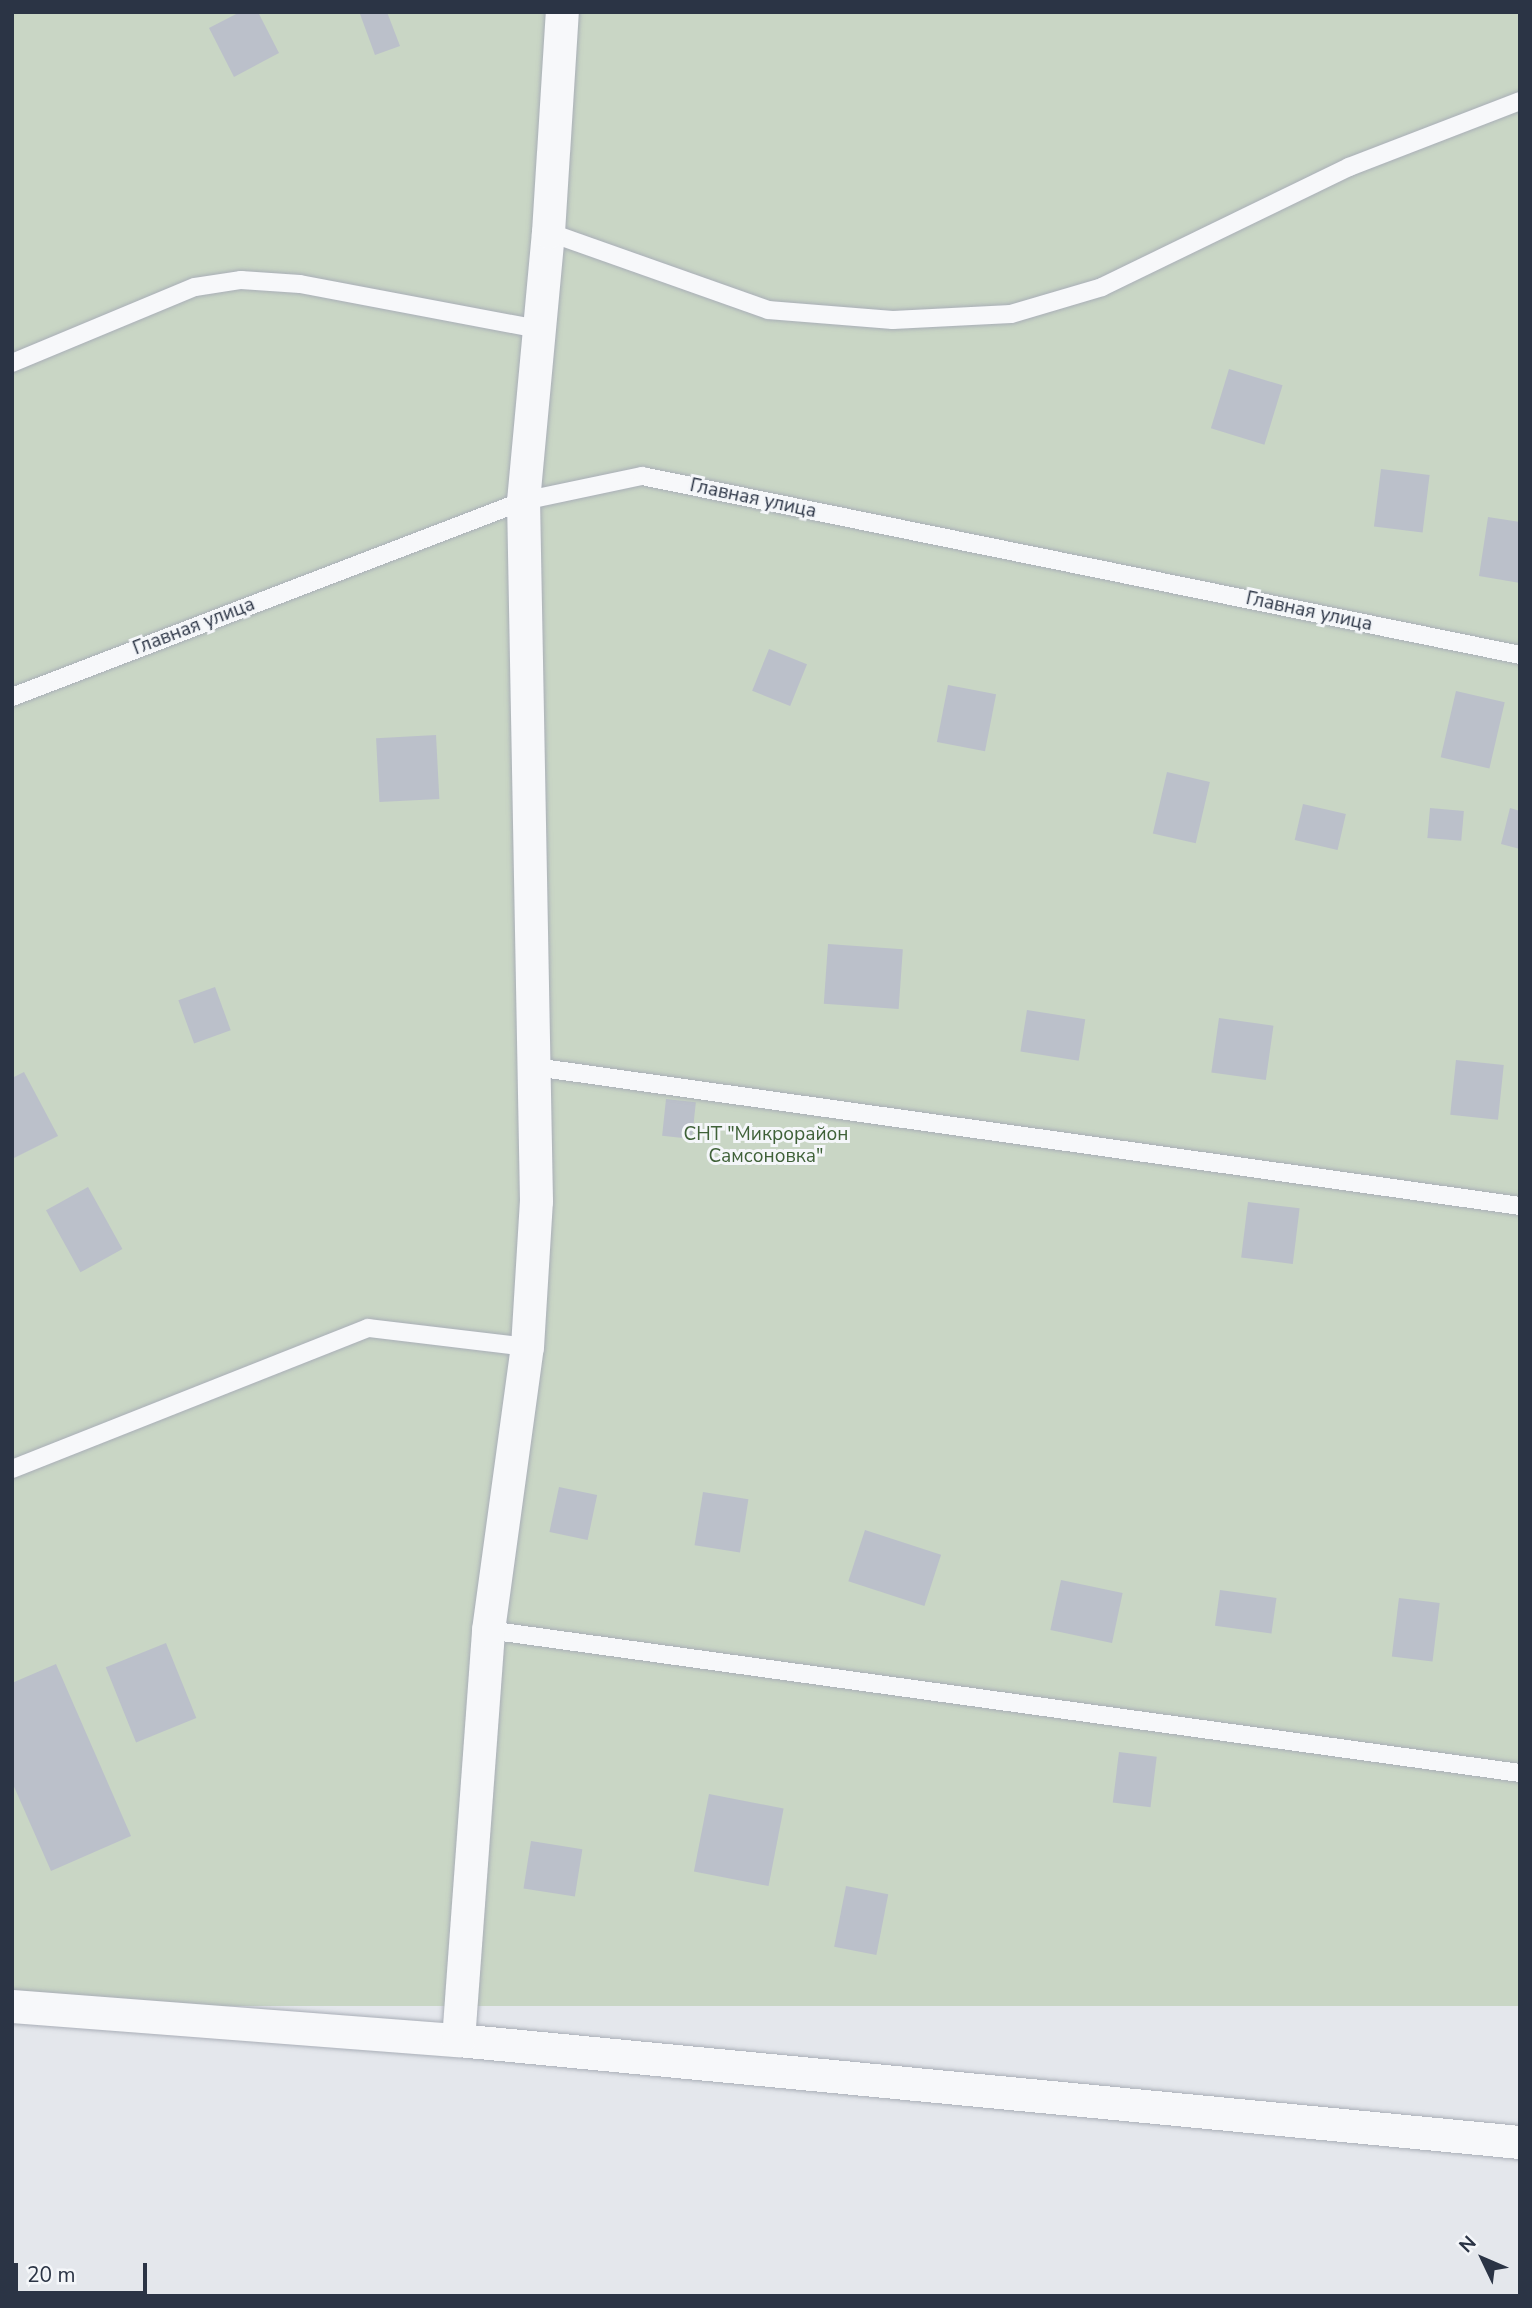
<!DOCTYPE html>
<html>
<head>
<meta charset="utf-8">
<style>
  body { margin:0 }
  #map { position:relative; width:1532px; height:2308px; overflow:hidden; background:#e4e7ec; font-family:"Nunito Sans",sans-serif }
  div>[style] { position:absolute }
  .green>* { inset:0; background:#c9d6c5; transform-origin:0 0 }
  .building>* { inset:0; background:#bbc0ca; transform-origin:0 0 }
  .roads { filter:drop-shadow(0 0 2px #a9aeb7) drop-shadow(0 0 2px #a9aeb7) }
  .service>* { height:18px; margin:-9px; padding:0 9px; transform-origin:9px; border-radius:9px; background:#f7f8fa }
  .minor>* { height:33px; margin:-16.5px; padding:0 16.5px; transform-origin:16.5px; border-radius:16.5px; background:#f7f8fa }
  span { translate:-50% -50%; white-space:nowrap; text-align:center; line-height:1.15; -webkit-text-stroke:6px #f4f6f9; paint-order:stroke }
  .street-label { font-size:19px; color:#2b3445 }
  .park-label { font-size:19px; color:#3f6138 }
  .frame { position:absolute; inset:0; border:14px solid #2b3445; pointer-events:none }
  .north { position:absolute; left:1448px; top:2224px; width:70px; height:70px; -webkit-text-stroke:5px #f4f6f9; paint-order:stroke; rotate:314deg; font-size:19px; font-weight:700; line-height:28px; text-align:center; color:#2b3445 }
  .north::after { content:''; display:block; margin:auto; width:24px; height:32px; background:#2b3445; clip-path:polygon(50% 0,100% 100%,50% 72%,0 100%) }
  .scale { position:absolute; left:14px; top:2263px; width:133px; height:32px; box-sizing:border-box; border:4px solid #2b3445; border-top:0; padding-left:9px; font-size:21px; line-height:24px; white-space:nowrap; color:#2b3445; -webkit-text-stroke:5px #f4f6f9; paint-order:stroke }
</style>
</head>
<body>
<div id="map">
  <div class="green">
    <div style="left:12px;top:12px;width:1508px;height:1994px"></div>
  </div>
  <div class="building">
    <div style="clip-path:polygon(240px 12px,258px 12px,279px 53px,234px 77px,209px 28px)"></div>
    <div style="clip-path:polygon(363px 12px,387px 12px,400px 46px,375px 55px,360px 14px)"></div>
    <div style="left:1229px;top:369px;width:56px;height:62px;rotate:17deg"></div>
    <div style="left:1381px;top:469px;width:49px;height:58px;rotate:7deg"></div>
    <div style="clip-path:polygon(1488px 517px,1520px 522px,1520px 583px,1479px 576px)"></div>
    <div style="left:769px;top:649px;width:41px;height:45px;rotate:22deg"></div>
    <div style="left:948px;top:685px;width:49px;height:58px;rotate:11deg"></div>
    <div style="left:1456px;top:691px;width:50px;height:68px;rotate:13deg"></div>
    <div style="left:436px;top:735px;width:64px;height:60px;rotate:87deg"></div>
    <div style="left:1167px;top:772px;width:44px;height:63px;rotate:13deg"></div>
    <div style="left:1303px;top:804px;width:44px;height:37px;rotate:13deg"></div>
    <div style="left:1430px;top:808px;width:34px;height:30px;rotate:5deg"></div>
    <div style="clip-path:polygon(1510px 808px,1520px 811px,1520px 849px,1501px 844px)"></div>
    <div style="left:828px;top:944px;width:75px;height:60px;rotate:4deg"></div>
    <div style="left:215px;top:987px;width:46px;height:39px;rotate:70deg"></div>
    <div style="left:1027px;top:1010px;width:59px;height:42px;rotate:9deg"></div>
    <div style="left:1219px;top:1018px;width:55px;height:55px;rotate:8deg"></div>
    <div style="left:1456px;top:1060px;width:48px;height:55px;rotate:6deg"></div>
    <div style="clip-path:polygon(24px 1072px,58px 1136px,12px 1159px,12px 1078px)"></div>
    <div style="left:666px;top:1099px;width:30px;height:37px;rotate:6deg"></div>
    <div style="left:88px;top:1187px;width:71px;height:48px;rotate:61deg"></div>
    <div style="left:1248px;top:1202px;width:52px;height:56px;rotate:7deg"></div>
    <div style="left:559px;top:1487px;width:39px;height:46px;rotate:12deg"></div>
    <div style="left:703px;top:1492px;width:46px;height:54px;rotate:9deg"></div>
    <div style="left:865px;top:1530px;width:80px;height:54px;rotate:18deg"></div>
    <div style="left:1061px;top:1580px;width:63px;height:51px;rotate:12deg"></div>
    <div style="left:1220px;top:1590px;width:57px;height:36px;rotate:8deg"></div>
    <div style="left:1399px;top:1598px;width:41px;height:59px;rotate:7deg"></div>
    <div style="left:166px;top:1643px;width:81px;height:65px;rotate:68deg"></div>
    <div style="clip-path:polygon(56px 1664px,131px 1836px,51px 1871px,12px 1782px,12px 1683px)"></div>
    <div style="left:1119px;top:1752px;width:38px;height:51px;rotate:7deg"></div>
    <div style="left:709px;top:1794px;width:76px;height:79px;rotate:11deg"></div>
    <div style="left:531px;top:1841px;width:52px;height:48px;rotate:9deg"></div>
    <div style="left:846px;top:1886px;width:43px;height:62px;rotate:11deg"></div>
  </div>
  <div class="roads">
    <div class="service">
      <div style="left:548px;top:232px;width:233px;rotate:19.5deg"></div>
      <div style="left:768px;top:310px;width:125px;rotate:4.6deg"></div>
      <div style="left:893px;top:320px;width:118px;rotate:-2.9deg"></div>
      <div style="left:1011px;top:314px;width:95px;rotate:-16.5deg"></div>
      <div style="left:1102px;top:287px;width:275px;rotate:-25.9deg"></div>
      <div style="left:1349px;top:167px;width:183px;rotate:-21.1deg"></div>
      <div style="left:12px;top:363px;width:198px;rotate:-22.6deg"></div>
      <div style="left:195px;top:287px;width:47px;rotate:-8.7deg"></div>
      <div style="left:241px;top:280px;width:59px;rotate:3.9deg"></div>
      <div style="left:300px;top:284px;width:243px;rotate:10.7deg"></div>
      <div style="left:12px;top:697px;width:547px;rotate:-20.98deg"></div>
      <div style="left:523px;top:501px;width:122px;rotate:-11.9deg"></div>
      <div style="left:642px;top:476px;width:896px;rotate:11.52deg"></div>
      <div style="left:535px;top:1067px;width:995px;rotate:8.03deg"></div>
      <div style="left:12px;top:1469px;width:383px;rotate:-21.6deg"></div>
      <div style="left:368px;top:1328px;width:160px;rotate:6.8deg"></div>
      <div style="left:488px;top:1630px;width:1042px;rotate:7.89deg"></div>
    </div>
    <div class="minor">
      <div style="left:12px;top:2006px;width:447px;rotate:4.4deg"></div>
      <div style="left:458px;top:2040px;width:1067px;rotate:5.49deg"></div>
      <div style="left:458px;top:2040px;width:411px;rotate:-85.8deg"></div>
      <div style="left:488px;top:1630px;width:286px;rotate:-82.2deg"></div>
      <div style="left:527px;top:1347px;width:146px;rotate:-86.5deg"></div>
      <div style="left:536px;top:1201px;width:700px;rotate:-91.06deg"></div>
      <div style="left:523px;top:501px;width:270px;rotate:-84.7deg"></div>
      <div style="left:548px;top:232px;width:220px;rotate:-86.4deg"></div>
    </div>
  </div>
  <div class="street-label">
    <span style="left:753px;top:499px;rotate:12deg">Главная улица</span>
    <span style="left:1309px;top:612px;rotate:12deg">Главная улица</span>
    <span style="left:194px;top:627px;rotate:-21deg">Главная улица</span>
  </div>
  <div class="park-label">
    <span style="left:766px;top:1146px">СНТ "Микрорайон<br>Самсоновка"</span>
  </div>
  <div class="frame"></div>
  <div class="north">N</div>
  <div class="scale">20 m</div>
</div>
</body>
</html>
